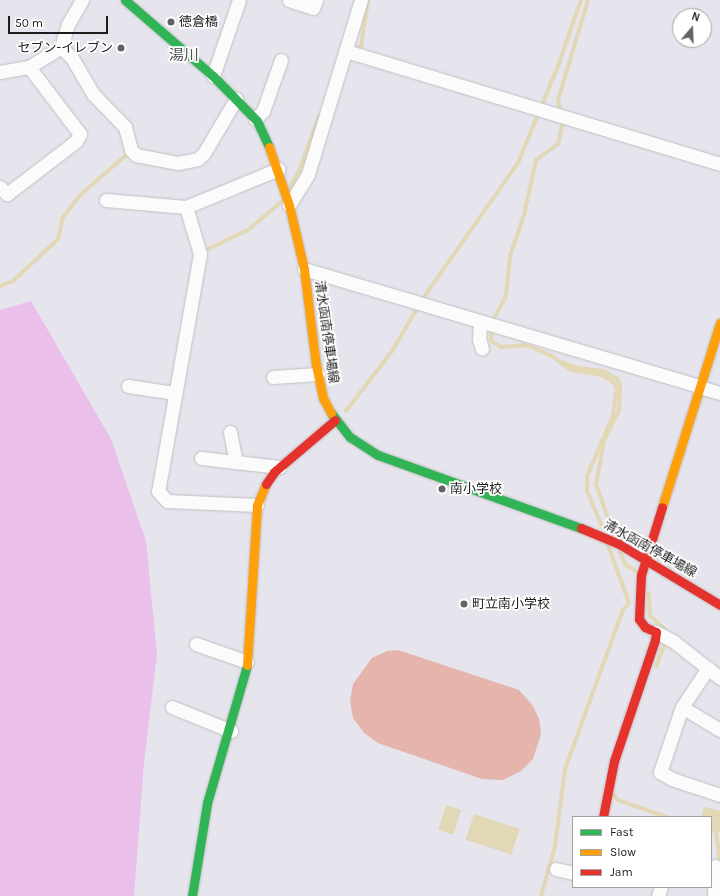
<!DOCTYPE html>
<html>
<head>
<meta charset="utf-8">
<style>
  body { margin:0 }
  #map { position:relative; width:720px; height:896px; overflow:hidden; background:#e6e4ec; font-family:Karla,"Noto Sans JP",sans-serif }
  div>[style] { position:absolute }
  .grass>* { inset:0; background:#eabfe9 }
  .pitch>* { inset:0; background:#e5b4ac }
  .water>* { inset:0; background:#e2d8b5; transform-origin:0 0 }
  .stream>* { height:4px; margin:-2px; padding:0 2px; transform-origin:2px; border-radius:2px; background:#e2d8b5 }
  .roads { filter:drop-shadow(0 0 1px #c1c0c4) drop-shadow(0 0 1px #c1c0c4) }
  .street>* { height:13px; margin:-6.5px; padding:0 6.5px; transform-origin:6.5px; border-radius:6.5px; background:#fbfbfc }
  .fast>* { height:9px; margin:-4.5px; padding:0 4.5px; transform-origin:4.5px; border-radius:4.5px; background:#30b455 }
  .slow>* { height:9px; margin:-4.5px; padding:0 4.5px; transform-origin:4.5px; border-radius:4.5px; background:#ff9f0a }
  .jam>* { height:9px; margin:-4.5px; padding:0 4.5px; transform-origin:4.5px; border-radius:4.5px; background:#e5322d }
  .dots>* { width:11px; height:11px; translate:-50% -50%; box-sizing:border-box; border:2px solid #fff; border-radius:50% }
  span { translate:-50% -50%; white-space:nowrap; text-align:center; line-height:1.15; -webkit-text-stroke:3.5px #fff; paint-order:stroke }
  .poi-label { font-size:13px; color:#1c1c1c }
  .left { translate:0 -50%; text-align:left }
  .right { translate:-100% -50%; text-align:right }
  .street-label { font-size:13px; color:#1c1c1c }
  .quarter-label { font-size:15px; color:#4f4f4f }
  .legend { position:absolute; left:572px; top:816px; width:140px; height:72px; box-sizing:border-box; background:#fff; border:1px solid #a4a4a4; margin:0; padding:5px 7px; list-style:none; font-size:12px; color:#1c1c1c }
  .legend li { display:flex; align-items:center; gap:8px; height:20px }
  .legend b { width:20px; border:1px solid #a4a4a4 }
  .north { position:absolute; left:672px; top:8px; width:40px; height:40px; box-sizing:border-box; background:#fff; border:1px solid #a4a4a4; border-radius:50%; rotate:19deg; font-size:11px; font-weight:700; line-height:16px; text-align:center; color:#1c1c1c }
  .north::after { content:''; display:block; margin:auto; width:14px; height:18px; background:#636265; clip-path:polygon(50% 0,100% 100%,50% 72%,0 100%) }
  .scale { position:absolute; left:8px; top:16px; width:100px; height:18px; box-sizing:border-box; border:2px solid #1c1c1c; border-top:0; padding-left:5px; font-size:12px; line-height:14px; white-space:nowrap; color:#1c1c1c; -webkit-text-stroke:3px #fff; paint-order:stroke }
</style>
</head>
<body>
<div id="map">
  <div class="grass">
    <div style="clip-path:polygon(31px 301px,111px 439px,146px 541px,157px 654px,144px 762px,134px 896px,0 896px,0 310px)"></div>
  </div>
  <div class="pitch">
    <div style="clip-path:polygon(398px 650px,519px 690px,533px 706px,539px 719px,541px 734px,533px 759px,521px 771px,503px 780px,482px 779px,378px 743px,364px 733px,353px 718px,350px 701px,353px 684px,372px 658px,387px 651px)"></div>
  </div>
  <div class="water">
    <div style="left:446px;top:805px;width:16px;height:26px;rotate:18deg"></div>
    <div style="clip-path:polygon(704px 807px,720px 811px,720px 832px,711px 833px,711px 817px,701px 817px)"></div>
    <div style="left:474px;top:814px;width:48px;height:27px;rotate:18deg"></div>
  </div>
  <div class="stream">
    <div style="left:359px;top:47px;width:2px;rotate:-27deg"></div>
    <div style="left:361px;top:46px;width:47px;rotate:-81.3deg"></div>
    <div style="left:561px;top:113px;width:13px;rotate:-103deg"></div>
    <div style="left:558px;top:100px;width:104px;rotate:-73.3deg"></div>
    <div style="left:563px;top:119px;width:25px;rotate:101deg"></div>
    <div style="left:558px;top:144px;width:27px;rotate:144deg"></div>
    <div style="left:536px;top:160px;width:56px;rotate:102.3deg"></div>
    <div style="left:524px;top:215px;width:43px;rotate:108.9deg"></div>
    <div style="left:510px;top:256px;width:40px;rotate:95.7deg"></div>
    <div style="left:506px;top:296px;width:30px;rotate:118deg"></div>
    <div style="left:492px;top:322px;width:19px;rotate:93deg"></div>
    <div style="left:491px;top:341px;width:13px;rotate:29deg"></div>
    <div style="left:502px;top:347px;width:21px;rotate:-5deg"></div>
    <div style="left:523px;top:345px;width:11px;rotate:15deg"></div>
    <div style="left:534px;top:348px;width:21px;rotate:25deg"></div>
    <div style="left:553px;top:357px;width:22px;rotate:36deg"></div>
    <div style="left:571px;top:370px;width:32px;rotate:9deg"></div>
    <div style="left:603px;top:375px;width:12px;rotate:35deg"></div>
    <div style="left:613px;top:382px;width:7px;rotate:56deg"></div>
    <div style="left:617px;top:388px;width:30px;rotate:99deg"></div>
    <div style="left:612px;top:418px;width:63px;rotate:113.3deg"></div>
    <div style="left:587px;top:476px;width:15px;rotate:90deg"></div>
    <div style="left:587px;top:491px;width:43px;rotate:67deg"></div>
    <div style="left:290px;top:187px;width:18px;rotate:-61deg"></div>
    <div style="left:299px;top:171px;width:59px;rotate:-70deg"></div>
    <div style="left:208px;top:249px;width:44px;rotate:-25.4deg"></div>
    <div style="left:248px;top:230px;width:43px;rotate:-40.3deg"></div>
    <div style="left:0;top:286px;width:14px;rotate:-21deg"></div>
    <div style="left:13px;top:281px;width:62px;rotate:-43deg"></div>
    <div style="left:58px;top:239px;width:23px;rotate:-77deg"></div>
    <div style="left:63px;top:217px;width:28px;rotate:-52deg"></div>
    <div style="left:80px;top:195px;width:60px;rotate:-40.9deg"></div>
    <div style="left:424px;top:297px;width:164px;rotate:-55deg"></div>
    <div style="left:518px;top:163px;width:105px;rotate:-67.6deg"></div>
    <div style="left:558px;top:66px;width:70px;rotate:-70.8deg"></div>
    <div style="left:562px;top:362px;width:17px;rotate:21deg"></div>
    <div style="left:578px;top:368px;width:25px;rotate:7deg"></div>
    <div style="left:603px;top:371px;width:16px;rotate:30deg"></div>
    <div style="left:617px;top:379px;width:7px;rotate:63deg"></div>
    <div style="left:620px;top:385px;width:25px;rotate:92deg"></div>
    <div style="left:619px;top:410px;width:34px;rotate:116deg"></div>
    <div style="left:604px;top:441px;width:44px;rotate:100.5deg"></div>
    <div style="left:596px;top:484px;width:54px;rotate:70.6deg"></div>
    <div style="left:346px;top:411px;width:76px;rotate:-52.5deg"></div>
    <div style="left:392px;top:351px;width:51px;rotate:-59.4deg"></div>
    <div style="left:620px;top:552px;width:13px;rotate:67deg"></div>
    <div style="left:625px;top:564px;width:14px;rotate:34deg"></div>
    <div style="left:649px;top:593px;width:23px;rotate:88deg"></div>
    <div style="left:650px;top:616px;width:20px;rotate:41deg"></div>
    <div style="left:665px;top:629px;width:16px;rotate:94deg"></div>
    <div style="left:664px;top:645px;width:23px;rotate:110deg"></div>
    <div style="left:614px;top:795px;width:6px;rotate:51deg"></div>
    <div style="left:618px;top:800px;width:52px;rotate:19.1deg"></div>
    <div style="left:711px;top:830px;width:5px;rotate:11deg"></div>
    <div style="left:716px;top:831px;width:34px;rotate:83deg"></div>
    <div style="left:541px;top:896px;width:52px;rotate:-74.4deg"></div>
    <div style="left:555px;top:846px;width:78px;rotate:-82.6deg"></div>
    <div style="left:565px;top:769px;width:169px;rotate:-70deg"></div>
    <div style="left:623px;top:610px;width:9px;rotate:-49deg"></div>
    <div style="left:629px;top:603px;width:62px;rotate:-109.9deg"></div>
  </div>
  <div class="roads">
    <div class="street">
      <div style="left:82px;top:0;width:28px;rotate:120deg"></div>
      <div style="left:68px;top:24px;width:24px;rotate:107deg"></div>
      <div style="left:61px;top:47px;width:16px;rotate:45deg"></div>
      <div style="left:72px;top:58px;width:42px;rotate:59.7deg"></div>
      <div style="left:93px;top:94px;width:46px;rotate:45.9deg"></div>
      <div style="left:125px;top:127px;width:24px;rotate:75deg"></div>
      <div style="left:131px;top:150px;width:7px;rotate:45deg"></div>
      <div style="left:136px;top:155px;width:43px;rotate:10.8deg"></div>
      <div style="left:178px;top:163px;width:20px;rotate:-11deg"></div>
      <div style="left:198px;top:159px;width:8px;rotate:-45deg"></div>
      <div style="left:204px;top:153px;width:63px;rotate:-59.3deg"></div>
      <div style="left:289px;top:0;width:25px;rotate:18deg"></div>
      <div style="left:313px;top:8px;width:9px;rotate:-69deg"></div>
      <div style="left:346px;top:51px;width:391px;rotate:16.8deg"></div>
      <div style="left:0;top:72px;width:29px;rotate:-10deg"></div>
      <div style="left:29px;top:67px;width:38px;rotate:-32deg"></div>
      <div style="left:213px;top:76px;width:80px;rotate:-71.1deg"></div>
      <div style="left:255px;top:119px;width:11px;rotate:-45deg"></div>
      <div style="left:263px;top:111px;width:54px;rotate:-70.6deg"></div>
      <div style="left:0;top:187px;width:10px;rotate:45deg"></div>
      <div style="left:7px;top:194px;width:87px;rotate:-37.5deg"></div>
      <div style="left:76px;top:141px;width:8px;rotate:-60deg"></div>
      <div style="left:80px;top:134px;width:84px;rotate:-127.3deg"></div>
      <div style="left:106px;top:200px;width:80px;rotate:5deg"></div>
      <div style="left:186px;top:207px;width:100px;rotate:-22.4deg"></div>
      <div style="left:289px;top:205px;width:36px;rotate:-58deg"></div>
      <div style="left:308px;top:174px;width:182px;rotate:-73.1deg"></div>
      <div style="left:186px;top:207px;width:49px;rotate:73.4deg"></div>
      <div style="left:200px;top:254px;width:241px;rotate:100deg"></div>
      <div style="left:158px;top:491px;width:13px;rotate:48deg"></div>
      <div style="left:167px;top:501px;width:90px;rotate:2.5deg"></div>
      <div style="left:304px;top:269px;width:413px;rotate:16.5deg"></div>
      <div style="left:480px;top:322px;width:17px;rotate:93deg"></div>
      <div style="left:479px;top:339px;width:10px;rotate:73deg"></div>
      <div style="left:273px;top:377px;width:45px;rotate:-3.8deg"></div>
      <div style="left:128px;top:386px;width:48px;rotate:8.5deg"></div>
      <div style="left:700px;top:387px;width:21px;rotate:17deg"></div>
      <div style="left:230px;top:432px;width:31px;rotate:79deg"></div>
      <div style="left:201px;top:458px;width:79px;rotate:6.6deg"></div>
      <div style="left:656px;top:632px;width:19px;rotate:28deg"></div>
      <div style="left:673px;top:641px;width:60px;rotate:38.2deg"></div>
      <div style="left:196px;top:644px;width:54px;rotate:19.4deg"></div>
      <div style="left:172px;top:707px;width:64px;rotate:22.1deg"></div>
      <div style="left:682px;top:707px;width:47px;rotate:-56.3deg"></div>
      <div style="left:720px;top:730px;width:44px;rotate:-148.8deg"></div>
      <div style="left:682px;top:707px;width:69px;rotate:108.7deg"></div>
      <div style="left:660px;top:772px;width:14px;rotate:30deg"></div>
      <div style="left:672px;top:779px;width:51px;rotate:18.4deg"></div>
      <div style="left:556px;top:869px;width:17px;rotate:13deg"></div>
      <div style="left:658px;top:896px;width:9px;rotate:-72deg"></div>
      <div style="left:714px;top:896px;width:30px;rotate:-88deg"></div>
    </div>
    <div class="fast">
      <div style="left:125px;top:0;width:116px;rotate:40.8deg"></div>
      <div style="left:213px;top:76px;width:63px;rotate:45.6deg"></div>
      <div style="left:257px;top:121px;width:29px;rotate:65deg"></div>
      <div style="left:331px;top:413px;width:31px;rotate:52deg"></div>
      <div style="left:350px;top:437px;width:33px;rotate:33deg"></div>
      <div style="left:378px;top:455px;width:216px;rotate:19.8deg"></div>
      <div style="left:192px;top:896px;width:94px;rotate:-80.8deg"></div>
      <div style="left:207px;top:803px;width:144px;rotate:-73.8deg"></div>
    </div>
    <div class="slow">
      <div style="left:269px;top:147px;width:61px;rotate:71deg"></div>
      <div style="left:289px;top:205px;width:66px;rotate:76.8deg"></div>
      <div style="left:304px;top:269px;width:97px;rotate:82.9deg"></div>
      <div style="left:316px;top:365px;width:34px;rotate:78deg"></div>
      <div style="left:323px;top:398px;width:17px;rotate:62deg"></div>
      <div style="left:662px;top:507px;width:193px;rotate:-72.5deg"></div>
      <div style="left:247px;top:665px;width:160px;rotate:-86.4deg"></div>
      <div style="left:257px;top:505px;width:23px;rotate:-67deg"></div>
    </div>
    <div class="jam">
      <div style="left:266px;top:484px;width:14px;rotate:-56deg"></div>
      <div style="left:274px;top:472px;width:80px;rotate:-40.4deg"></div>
      <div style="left:581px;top:528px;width:41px;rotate:22.8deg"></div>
      <div style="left:619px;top:544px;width:118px;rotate:31.1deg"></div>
      <div style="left:603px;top:817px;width:57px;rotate:-78.9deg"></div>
      <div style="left:614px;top:761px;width:128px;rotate:-71.3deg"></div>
      <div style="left:655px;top:640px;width:8px;rotate:-83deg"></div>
      <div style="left:656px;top:632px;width:12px;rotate:-156deg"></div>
      <div style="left:645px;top:627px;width:10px;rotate:-127deg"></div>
      <div style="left:639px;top:619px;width:44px;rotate:-87.4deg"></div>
      <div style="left:641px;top:575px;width:71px;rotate:-72.8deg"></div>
    </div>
  </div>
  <div class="dots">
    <div style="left:171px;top:22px;background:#636265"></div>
    <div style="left:121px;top:48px;background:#636265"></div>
    <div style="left:442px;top:489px;background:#636265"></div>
    <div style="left:464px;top:604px;background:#636265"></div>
  </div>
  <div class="poi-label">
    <span class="left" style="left:179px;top:22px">徳倉橋</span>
    <span class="right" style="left:113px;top:48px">セブン-イレブン</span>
    <span class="left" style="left:450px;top:489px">南小学校</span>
    <span class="left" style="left:472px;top:604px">町立南小学校</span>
  </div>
  <div class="street-label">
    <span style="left:326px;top:332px;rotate:82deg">清水函南停車場線</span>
    <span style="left:650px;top:549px;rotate:29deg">清水函南停車場線</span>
  </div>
  <div class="quarter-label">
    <span style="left:184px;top:56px">湯川</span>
  </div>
  <ul class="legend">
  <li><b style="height:5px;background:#30b455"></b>Fast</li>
  <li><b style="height:5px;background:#ff9f0a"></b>Slow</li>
  <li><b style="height:5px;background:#e5322d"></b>Jam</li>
  </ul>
  <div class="north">N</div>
  <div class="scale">50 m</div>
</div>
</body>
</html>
